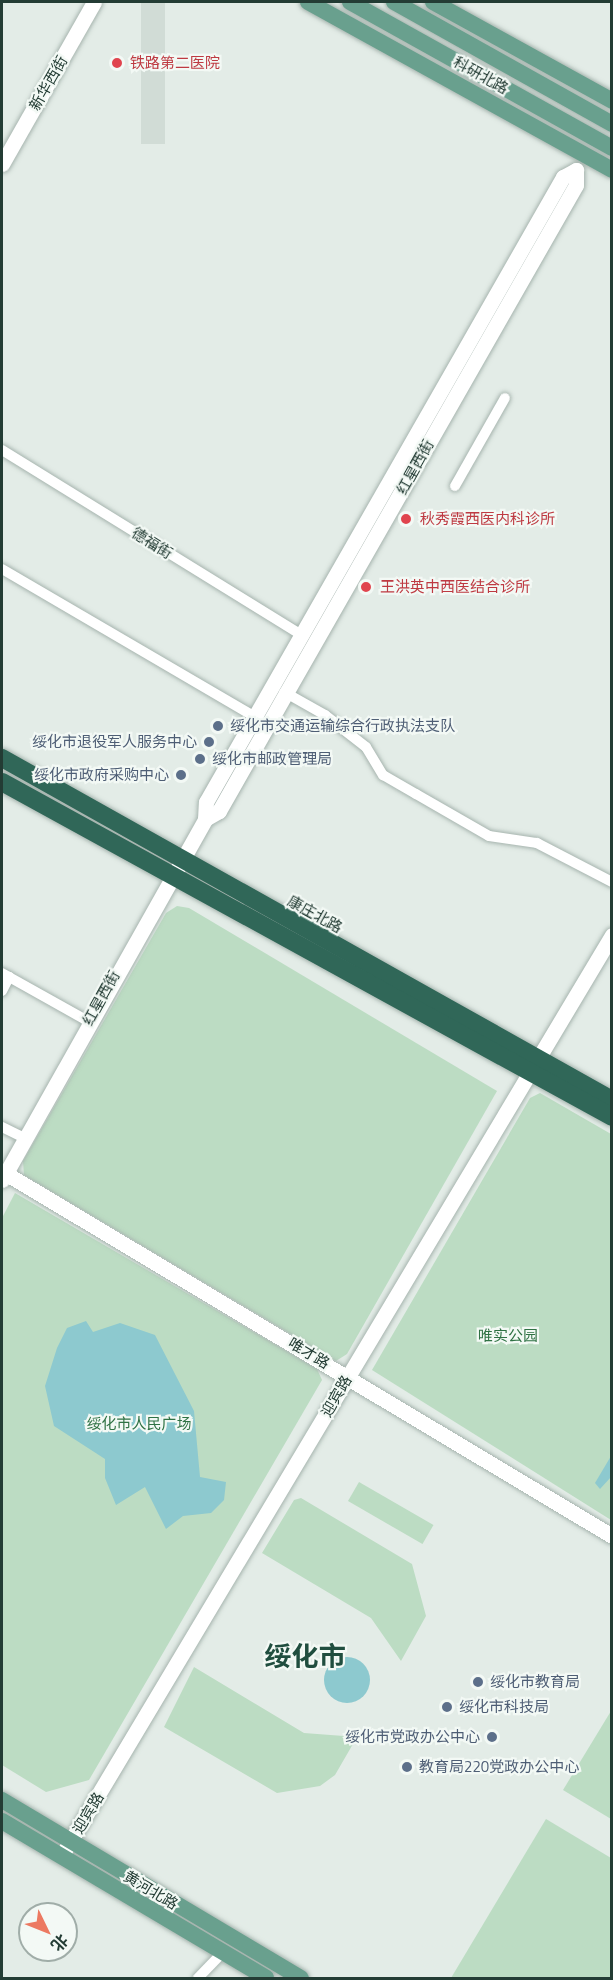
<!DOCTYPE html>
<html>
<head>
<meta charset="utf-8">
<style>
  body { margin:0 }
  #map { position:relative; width:613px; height:1980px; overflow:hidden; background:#e3ece7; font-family:"Titillium Web","Noto Sans SC",sans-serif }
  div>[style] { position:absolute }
  .built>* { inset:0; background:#d1dcd6; transform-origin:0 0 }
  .green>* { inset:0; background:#bcdcc3; transform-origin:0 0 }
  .water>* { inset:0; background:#8dc9cf }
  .round { border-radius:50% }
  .roads { filter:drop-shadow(0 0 2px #a6b4ae) drop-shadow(0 0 2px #a6b4ae) }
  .street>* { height:10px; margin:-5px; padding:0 5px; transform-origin:5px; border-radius:5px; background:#fff }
  .secondary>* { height:15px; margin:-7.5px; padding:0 7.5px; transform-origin:7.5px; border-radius:7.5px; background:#fff }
  .primary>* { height:16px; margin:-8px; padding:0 8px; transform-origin:8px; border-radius:8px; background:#69a08e }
  .highway>* { height:18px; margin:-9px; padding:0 9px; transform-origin:9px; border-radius:9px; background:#306758 }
  .dots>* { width:16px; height:16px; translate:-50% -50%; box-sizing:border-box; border:3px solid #f3f9f5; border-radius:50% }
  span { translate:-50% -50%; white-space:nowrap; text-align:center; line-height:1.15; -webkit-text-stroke:4.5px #f3f9f5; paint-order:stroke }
  .health-label { font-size:15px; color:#be3a42 }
  .left { translate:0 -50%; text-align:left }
  .street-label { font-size:15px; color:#233c34 }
  .service-label { font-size:15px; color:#4e5e75 }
  .right { translate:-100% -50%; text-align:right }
  .park-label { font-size:15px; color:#2f7244 }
  .town-label { font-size:27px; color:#204e3f; font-weight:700 }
  .frame { position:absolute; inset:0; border:3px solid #233c34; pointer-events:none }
  .north { position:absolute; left:18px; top:1902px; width:60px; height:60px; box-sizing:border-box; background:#f3f9f5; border:2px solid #a0ada8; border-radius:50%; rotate:133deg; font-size:16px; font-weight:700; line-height:24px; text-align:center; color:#233c34 }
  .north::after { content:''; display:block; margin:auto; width:21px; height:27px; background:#ec7961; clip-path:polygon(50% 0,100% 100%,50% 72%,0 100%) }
</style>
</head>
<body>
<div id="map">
  <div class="built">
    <div style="left:141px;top:2px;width:24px;height:142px"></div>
  </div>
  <div class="green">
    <div style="clip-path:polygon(177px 906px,189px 908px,497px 1091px,347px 1354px,336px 1361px,24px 1175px,23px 1161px,166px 913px)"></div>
    <div style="clip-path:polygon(540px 1093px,611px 1134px,611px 1520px,372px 1370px,530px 1098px)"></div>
    <div style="clip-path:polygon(15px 1193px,317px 1369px,322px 1380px,89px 1780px,46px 1792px,2px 1765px,2px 1218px)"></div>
    <div style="left:359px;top:1482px;width:86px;height:22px;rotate:30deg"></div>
    <div style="clip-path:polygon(301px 1498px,412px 1564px,426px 1616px,401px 1661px,371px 1618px,262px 1553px,294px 1500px)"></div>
    <div style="clip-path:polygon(194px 1667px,304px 1733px,357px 1737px,335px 1775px,320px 1786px,277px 1793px,164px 1727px)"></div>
    <div style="clip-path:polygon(611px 1711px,611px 1819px,563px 1790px)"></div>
    <div style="clip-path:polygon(546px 1819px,611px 1858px,611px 1978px,451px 1978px)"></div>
  </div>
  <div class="water">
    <div style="clip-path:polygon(86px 1321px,93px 1332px,120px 1323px,155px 1335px,194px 1411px,200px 1477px,226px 1482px,224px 1500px,211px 1513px,183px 1516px,166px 1529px,145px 1487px,116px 1505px,105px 1478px,105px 1459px,54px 1426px,45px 1386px,57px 1348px,67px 1328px)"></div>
    <div style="clip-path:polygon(611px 1456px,611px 1477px,600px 1489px,595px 1483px)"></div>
    <div class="round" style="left:324px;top:1657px;width:46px;height:46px"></div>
  </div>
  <div class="roads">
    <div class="street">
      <div style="left:2px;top:450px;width:354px;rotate:31.7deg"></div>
      <div style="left:455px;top:486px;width:101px;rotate:-60.4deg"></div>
      <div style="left:2px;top:569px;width:293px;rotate:30.3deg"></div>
      <div style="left:286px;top:693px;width:45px;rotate:29.4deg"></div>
      <div style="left:325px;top:715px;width:52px;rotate:38deg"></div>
      <div style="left:366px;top:747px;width:33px;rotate:59deg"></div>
      <div style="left:383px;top:775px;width:38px;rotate:30deg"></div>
      <div style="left:416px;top:794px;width:84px;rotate:29.9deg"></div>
      <div style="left:489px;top:836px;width:49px;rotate:8.3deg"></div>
      <div style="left:537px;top:843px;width:85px;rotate:27.5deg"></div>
      <div style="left:2px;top:973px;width:98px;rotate:29.2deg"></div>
      <div style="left:2px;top:991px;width:16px;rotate:-63deg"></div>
      <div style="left:2px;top:1127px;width:25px;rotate:26deg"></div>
      <div style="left:198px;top:1978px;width:35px;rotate:-46deg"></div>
    </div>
    <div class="secondary">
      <div style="left:2px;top:164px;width:186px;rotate:-60.4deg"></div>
      <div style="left:576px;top:170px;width:15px;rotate:90deg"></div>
      <div style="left:576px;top:185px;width:585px;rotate:119.72deg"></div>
      <div style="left:286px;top:693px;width:136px;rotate:119.6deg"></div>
      <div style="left:219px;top:811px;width:16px;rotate:150deg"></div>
      <div style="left:205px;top:819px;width:17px;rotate:-87deg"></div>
      <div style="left:206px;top:802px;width:720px;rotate:-60.26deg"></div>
      <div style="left:563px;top:177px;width:15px;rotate:-28deg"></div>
      <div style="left:5px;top:1173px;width:707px;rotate:30.88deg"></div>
      <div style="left:2px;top:1180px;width:414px;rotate:-60.6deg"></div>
      <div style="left:65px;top:1850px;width:1066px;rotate:-59.13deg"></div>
    </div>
    <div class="primary">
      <div style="left:308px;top:2px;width:347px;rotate:28.9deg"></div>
      <div style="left:350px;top:2px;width:300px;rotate:29.1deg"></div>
      <div style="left:394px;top:2px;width:250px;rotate:29.2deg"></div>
      <div style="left:433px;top:2px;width:205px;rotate:28.9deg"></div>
      <div style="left:2px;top:1800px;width:348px;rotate:30.8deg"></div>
      <div style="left:2px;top:1821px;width:307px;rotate:30.7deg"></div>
    </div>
    <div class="highway">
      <div style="left:2px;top:758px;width:699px;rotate:29.28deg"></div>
      <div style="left:2px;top:782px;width:696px;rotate:28.77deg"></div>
    </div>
  </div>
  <div class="dots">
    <div style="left:117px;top:63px;background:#e0444e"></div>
    <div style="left:406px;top:519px;background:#e0444e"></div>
    <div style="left:366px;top:587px;background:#e0444e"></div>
    <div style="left:218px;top:726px;background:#5c6f8a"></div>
    <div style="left:209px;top:742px;background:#5c6f8a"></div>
    <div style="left:200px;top:759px;background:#5c6f8a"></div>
    <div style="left:181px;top:775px;background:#5c6f8a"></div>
    <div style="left:478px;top:1682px;background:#5c6f8a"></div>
    <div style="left:447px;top:1707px;background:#5c6f8a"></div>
    <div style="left:492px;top:1737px;background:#5c6f8a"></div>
    <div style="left:407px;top:1767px;background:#5c6f8a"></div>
  </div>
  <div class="health-label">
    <span class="left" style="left:130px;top:63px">铁路第二医院</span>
    <span class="left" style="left:420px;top:519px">秋秀霞西医内科诊所</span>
    <span class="left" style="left:380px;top:587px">王洪英中西医结合诊所</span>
  </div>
  <div class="street-label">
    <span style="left:481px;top:75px;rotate:29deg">科研北路</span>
    <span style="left:48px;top:83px;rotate:-60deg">新华西街</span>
    <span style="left:415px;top:467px;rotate:-61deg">红星西街</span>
    <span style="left:152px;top:543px;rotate:32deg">德福街</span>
    <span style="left:315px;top:914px;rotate:29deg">康庄北路</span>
    <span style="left:101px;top:998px;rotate:-61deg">红星西街</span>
    <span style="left:309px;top:1353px;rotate:31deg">唯才路</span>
    <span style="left:336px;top:1396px;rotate:-60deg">迎宾路</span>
    <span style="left:88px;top:1813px;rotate:-59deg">迎宾路</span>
    <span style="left:151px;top:1890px;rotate:31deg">黄河北路</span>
  </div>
  <div class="service-label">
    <span class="left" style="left:230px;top:726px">绥化市交通运输综合行政执法支队</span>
    <span class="right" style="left:197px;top:742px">绥化市退役军人服务中心</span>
    <span class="left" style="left:212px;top:759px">绥化市邮政管理局</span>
    <span class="right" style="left:169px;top:775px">绥化市政府采购中心</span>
    <span class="left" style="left:490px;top:1682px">绥化市教育局</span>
    <span class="left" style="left:459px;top:1707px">绥化市科技局</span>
    <span class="right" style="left:480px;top:1737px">绥化市党政办公中心</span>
    <span class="left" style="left:419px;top:1767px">教育局220党政办公中心</span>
  </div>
  <div class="park-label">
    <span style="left:508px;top:1336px">唯实公园</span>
    <span style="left:139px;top:1424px">绥化市人民广场</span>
  </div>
  <div class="town-label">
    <span style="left:305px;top:1656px">绥化市</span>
  </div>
  <div class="frame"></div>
  <div class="north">北</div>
</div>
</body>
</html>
